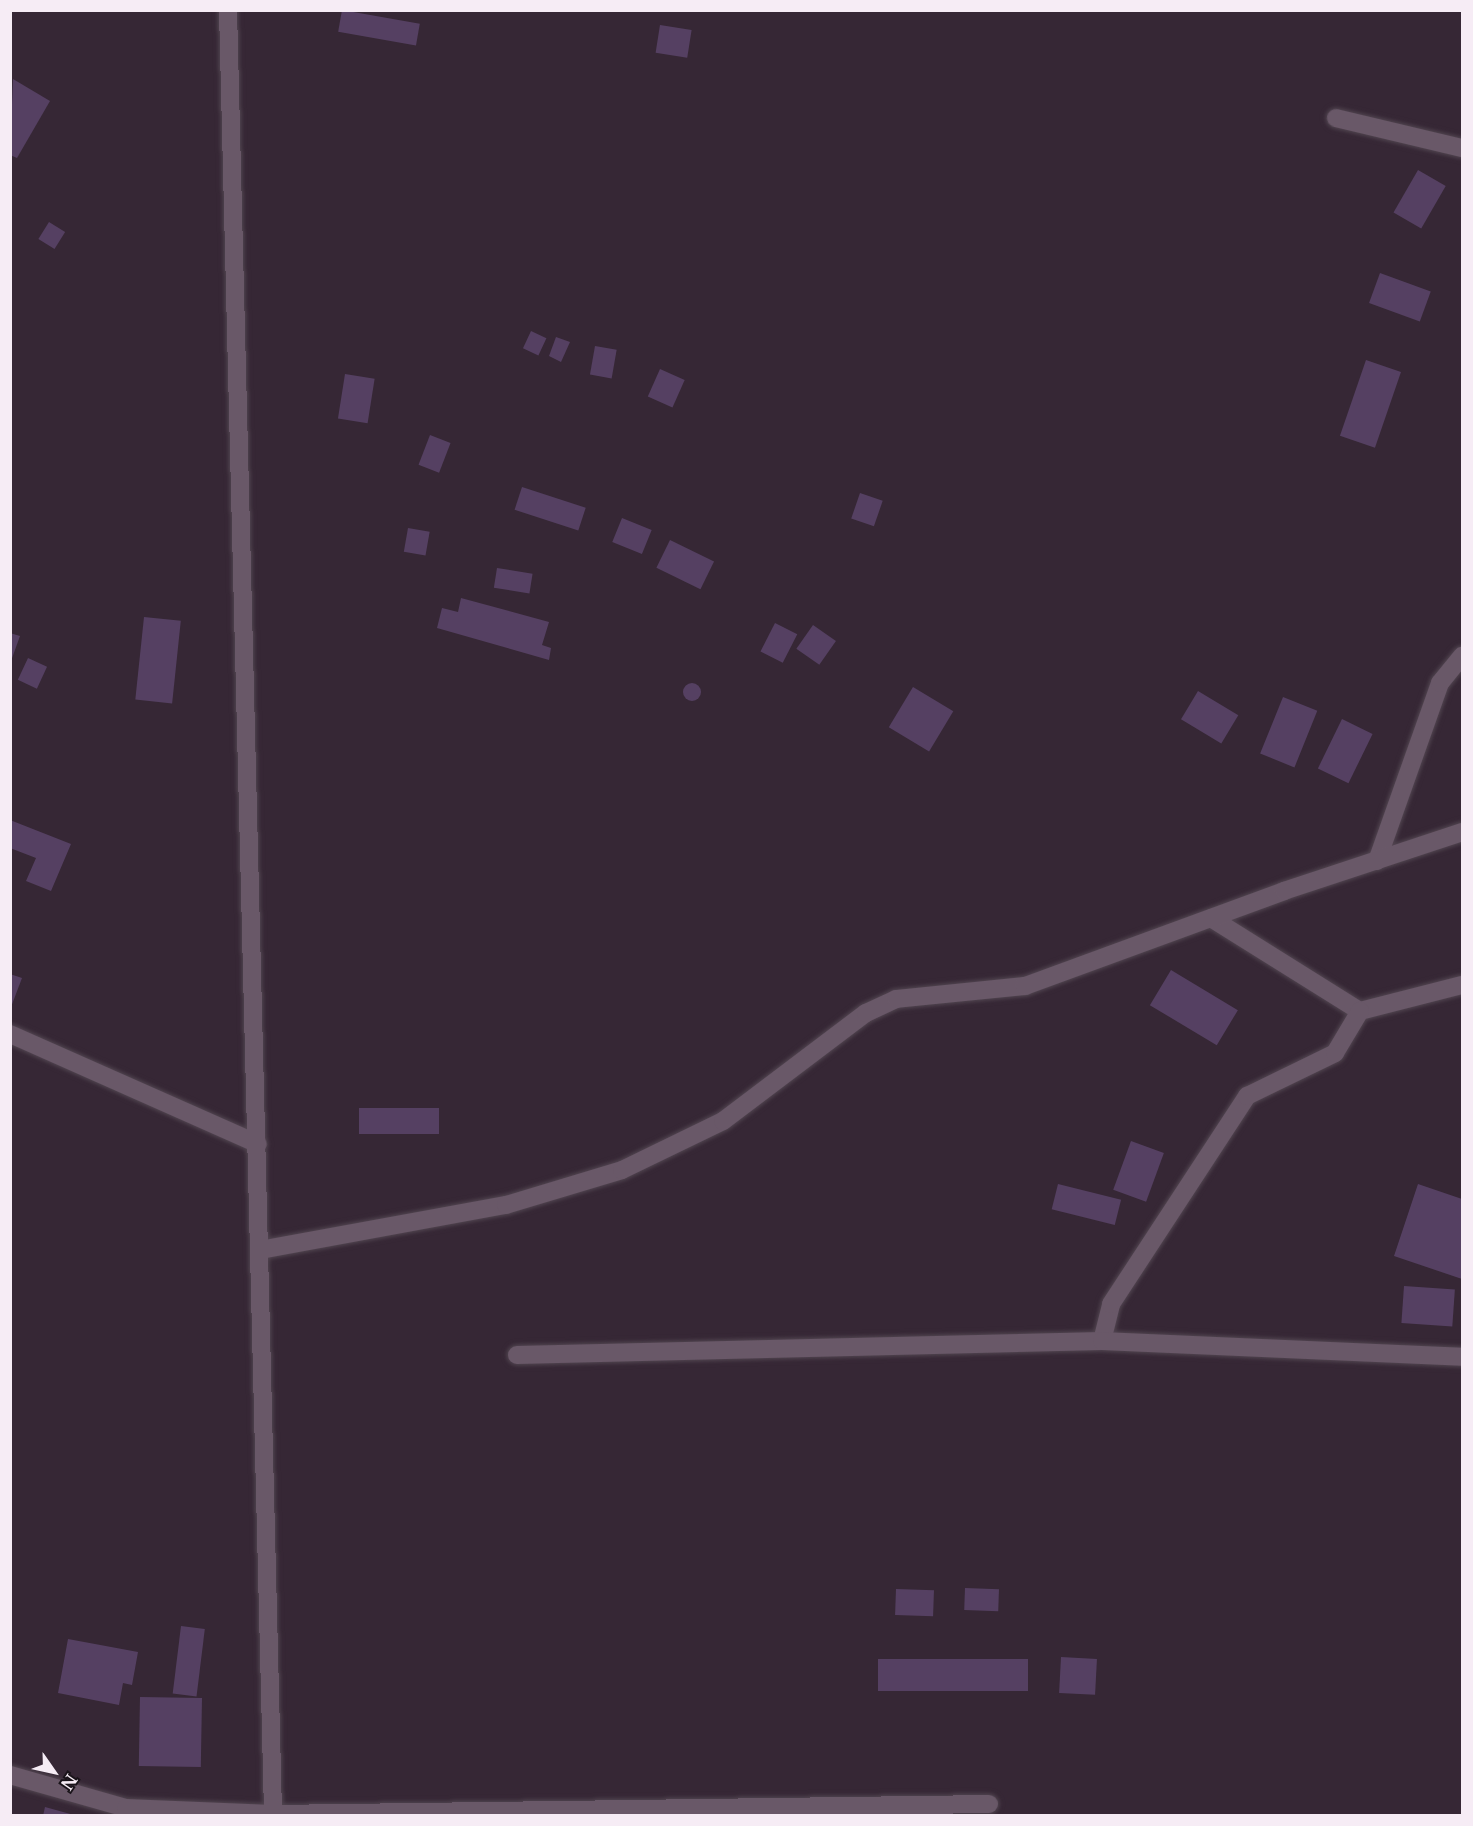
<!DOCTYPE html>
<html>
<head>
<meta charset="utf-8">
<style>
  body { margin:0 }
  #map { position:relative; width:1473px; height:1826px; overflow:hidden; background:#362735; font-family:"Libre Baskerville",serif }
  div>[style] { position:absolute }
  .building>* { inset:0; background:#554062; transform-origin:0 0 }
  .round { border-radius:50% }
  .roads { filter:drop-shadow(0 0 2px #514550) drop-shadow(0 0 2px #514550) }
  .street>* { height:18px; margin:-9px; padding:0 9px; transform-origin:9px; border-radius:9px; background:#695868 }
  .secondary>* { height:18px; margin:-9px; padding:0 9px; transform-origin:9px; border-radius:9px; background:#695868 }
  span { translate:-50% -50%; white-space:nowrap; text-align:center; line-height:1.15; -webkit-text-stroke:5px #191319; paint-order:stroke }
  .frame { position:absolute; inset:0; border:12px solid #f6ecf5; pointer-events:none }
  .north { position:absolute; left:24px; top:1742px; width:60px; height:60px; -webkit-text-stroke:4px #191319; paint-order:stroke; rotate:124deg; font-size:16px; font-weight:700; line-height:24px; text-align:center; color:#f6ecf5 }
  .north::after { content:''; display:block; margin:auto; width:21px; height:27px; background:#f6ecf5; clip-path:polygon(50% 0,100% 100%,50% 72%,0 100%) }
</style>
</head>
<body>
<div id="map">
  <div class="building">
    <div style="left:342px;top:10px;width:79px;height:22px;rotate:10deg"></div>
    <div style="left:660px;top:25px;width:32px;height:28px;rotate:9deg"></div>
    <div style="clip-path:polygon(13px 79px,50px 101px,17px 158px,10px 155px)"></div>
    <div style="left:1418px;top:170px;width:32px;height:49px;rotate:30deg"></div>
    <div style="left:49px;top:222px;width:19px;height:20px;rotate:32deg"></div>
    <div style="left:1380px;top:273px;width:54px;height:32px;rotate:20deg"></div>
    <div style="left:531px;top:331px;width:17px;height:19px;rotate:25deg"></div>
    <div style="clip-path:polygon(556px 337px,570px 342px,561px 362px,549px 356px)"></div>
    <div style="left:595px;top:346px;width:22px;height:29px;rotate:10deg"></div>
    <div style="left:1366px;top:360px;width:37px;height:80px;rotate:19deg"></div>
    <div style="left:660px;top:369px;width:27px;height:30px;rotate:24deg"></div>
    <div style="left:345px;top:374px;width:30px;height:45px;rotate:9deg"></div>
    <div style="left:430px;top:435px;width:22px;height:32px;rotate:21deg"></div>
    <div style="left:522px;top:487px;width:67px;height:24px;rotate:18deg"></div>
    <div style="left:860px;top:493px;width:24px;height:27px;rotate:19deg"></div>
    <div style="left:622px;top:518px;width:32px;height:26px;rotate:22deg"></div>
    <div style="left:408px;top:528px;width:22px;height:24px;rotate:10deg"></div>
    <div style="left:670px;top:540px;width:49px;height:31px;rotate:26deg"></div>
    <div style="left:497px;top:568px;width:36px;height:20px;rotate:9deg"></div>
    <div style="clip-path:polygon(461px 598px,549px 622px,542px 645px,551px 648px,549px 660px,437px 628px,442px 608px,458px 612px)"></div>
    <div style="left:144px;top:617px;width:37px;height:83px;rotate:6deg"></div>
    <div style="left:775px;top:623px;width:25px;height:32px;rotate:27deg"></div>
    <div style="left:813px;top:625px;width:28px;height:29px;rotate:35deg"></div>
    <div style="clip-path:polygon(10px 633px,20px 636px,11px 661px,10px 661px)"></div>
    <div style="left:28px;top:658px;width:21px;height:24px;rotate:25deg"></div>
    <div class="round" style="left:683px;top:683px;width:18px;height:18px"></div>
    <div style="left:913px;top:687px;width:47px;height:47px;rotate:31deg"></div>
    <div style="left:1198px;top:691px;width:47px;height:33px;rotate:31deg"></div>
    <div style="left:1283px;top:697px;width:37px;height:61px;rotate:22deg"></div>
    <div style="left:1342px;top:719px;width:34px;height:55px;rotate:26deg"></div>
    <div style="clip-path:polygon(10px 820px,71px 844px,51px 891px,26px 881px,36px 858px,10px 848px)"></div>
    <div style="left:1171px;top:970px;width:78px;height:41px;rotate:31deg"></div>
    <div style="clip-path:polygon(10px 974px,22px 978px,11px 1007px,10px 1007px)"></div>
    <div style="left:359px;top:1108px;width:80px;height:26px"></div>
    <div style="left:1131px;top:1141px;width:35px;height:52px;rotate:20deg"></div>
    <div style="left:1058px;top:1184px;width:65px;height:26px;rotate:14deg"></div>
    <div style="clip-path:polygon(1418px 1184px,1462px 1199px,1462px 1279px,1394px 1256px)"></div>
    <div style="left:1404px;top:1286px;width:51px;height:37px;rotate:4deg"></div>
    <div style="left:965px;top:1588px;width:34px;height:22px;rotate:2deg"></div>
    <div style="left:896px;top:1589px;width:38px;height:26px;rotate:2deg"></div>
    <div style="left:181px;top:1626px;width:24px;height:68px;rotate:7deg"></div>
    <div style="clip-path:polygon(68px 1639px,138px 1652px,132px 1685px,123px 1683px,119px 1705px,58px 1693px)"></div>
    <div style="left:1061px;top:1657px;width:36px;height:36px;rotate:3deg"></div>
    <div style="left:1028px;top:1659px;width:32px;height:150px;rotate:90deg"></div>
    <div style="left:140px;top:1697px;width:62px;height:69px;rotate:1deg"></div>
    <div style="clip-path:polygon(45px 1807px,74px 1815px,74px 1816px,43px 1816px)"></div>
  </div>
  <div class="roads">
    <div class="street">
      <div style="left:1336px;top:118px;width:130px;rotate:13.4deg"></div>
      <div style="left:1377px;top:861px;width:189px;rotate:-70.5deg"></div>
      <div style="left:1440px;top:683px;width:35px;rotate:-51deg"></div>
      <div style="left:1211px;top:918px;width:176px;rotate:32deg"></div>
      <div style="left:1360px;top:1011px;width:105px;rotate:-14.3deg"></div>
      <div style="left:10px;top:1034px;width:271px;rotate:23.9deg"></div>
      <div style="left:260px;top:1250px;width:250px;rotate:-10.4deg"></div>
      <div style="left:506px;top:1205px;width:121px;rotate:-16.8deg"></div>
      <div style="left:622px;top:1170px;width:112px;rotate:-25.9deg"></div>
      <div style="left:723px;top:1121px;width:179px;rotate:-37.1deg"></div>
      <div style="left:866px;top:1013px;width:33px;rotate:-25deg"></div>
      <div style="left:896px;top:999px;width:130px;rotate:-5.8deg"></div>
      <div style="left:1025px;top:986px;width:276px;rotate:-20.1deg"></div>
      <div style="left:1284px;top:891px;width:188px;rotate:-18.3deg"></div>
      <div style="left:1102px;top:1341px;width:38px;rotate:-76deg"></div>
      <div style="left:1111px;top:1304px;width:249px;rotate:-56.8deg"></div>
      <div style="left:1247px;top:1096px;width:98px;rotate:-26deg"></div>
      <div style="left:1335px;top:1053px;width:49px;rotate:-59.2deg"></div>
      <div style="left:517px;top:1355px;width:585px;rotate:-1.37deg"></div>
      <div style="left:1102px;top:1341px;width:360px;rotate:2.5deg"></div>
      <div style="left:10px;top:1775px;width:121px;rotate:15.9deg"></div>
      <div style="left:126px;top:1808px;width:147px;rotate:2.3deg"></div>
      <div style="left:273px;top:1814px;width:716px;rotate:-0.8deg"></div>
    </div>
    <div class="secondary">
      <div style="left:228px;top:10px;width:1807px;rotate:88.57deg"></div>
    </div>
  </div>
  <div class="frame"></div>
  <div class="north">N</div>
</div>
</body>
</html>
